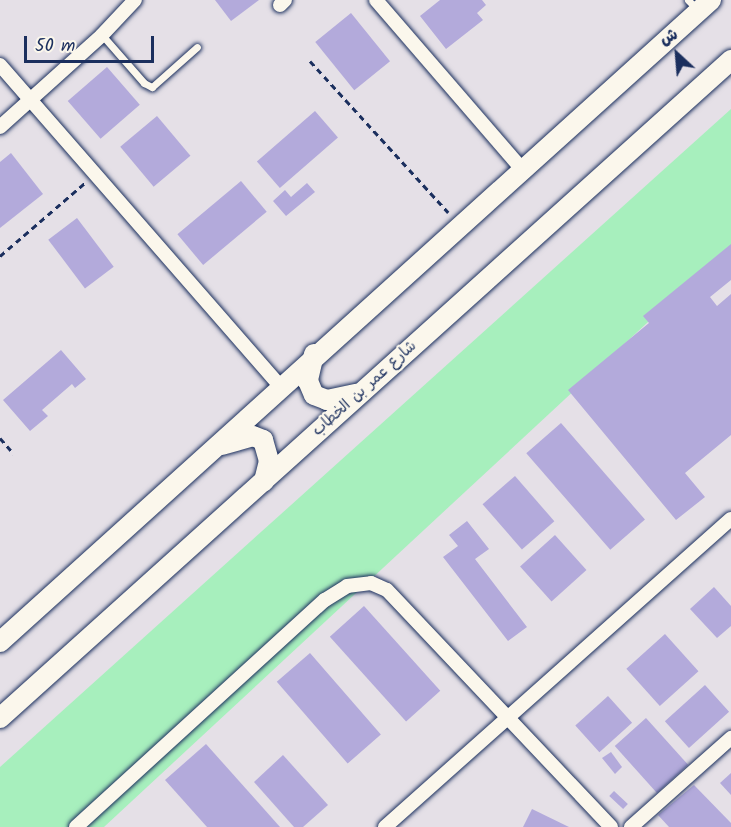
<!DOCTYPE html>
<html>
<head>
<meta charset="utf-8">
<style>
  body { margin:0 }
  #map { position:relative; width:731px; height:827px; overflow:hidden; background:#e5e0e7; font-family:Kalam,"Playpen Sans Arabic",sans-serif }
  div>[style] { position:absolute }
  .green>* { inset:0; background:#a7efbd }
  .building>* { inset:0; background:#b3aadb; transform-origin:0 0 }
  .path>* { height:3px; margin-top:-1.5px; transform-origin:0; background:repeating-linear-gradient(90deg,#1b2f5e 0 6px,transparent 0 10.5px) }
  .roads { filter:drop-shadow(0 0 2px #1b2f5e) drop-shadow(0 0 2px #1b2f5e) }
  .lane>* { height:7px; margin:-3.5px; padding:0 3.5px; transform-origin:3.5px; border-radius:3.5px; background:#fbf7ec }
  .street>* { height:14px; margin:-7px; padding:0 7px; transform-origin:7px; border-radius:7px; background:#fbf7ec }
  .secondary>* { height:20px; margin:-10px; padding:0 10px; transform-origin:10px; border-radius:10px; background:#fbf7ec }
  span { translate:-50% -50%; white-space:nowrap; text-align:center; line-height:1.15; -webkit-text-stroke:4.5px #fbf7ec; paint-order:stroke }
  .street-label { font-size:15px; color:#1b2f5e }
  .north { position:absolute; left:647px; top:24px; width:60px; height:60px; -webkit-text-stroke:4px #fbf7ec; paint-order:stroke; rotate:334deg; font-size:16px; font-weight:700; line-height:24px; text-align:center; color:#1b2f5e }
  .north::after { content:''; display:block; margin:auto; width:21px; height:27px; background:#1b2f5e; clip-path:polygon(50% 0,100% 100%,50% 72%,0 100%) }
  .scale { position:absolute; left:24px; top:36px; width:130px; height:27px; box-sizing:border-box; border:3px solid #1b2f5e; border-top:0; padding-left:8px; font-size:18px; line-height:21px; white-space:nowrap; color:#1b2f5e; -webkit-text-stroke:4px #fbf7ec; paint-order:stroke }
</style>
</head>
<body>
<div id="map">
  <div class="green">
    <div style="clip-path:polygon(731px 109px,731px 245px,104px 827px,0 827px,0 767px)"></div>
  </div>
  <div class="building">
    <div style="clip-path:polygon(215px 0,259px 0,231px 21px)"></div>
    <div style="clip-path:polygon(440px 0,482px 0,486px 5px,477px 13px,483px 20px,446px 49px,420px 16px)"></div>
    <div style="left:351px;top:13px;width:62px;height:46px;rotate:51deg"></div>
    <div style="left:107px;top:67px;width:50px;height:52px;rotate:49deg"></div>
    <div style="left:315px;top:111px;width:35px;height:77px;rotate:49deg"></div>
    <div style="left:157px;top:116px;width:52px;height:48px;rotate:50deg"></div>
    <div style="clip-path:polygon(11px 153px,43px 194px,0 228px,0 162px)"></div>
    <div style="left:241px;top:181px;width:40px;height:83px;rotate:50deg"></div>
    <div style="clip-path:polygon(307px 183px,315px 192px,286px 216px,273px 201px,285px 190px,291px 197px)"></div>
    <div style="left:77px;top:218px;width:61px;height:36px;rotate:53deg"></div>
    <div style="clip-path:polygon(731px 244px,731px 280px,710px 297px,717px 306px,731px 294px,731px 435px,685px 473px,705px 497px,676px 520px,568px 390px,649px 323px,643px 316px)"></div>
    <div style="clip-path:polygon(61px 350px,86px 379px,75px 388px,72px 384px,42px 410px,48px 416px,30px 431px,3px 400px)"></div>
    <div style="left:561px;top:423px;width:128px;height:46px;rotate:49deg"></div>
    <div style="left:515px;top:476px;width:60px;height:43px;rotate:49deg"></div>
    <div style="clip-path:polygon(467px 521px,489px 549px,475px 559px,527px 627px,508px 641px,443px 557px,458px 546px,449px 535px)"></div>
    <div style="left:555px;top:535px;width:47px;height:47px;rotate:48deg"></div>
    <div style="clip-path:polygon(714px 587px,731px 606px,731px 626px,717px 638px,690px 609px)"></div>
    <div style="left:364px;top:606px;width:114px;height:46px;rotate:48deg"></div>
    <div style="left:665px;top:634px;width:50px;height:52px;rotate:48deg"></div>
    <div style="left:310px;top:653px;width:108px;height:44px;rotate:49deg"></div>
    <div style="left:705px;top:685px;width:36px;height:54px;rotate:48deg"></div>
    <div style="left:608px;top:696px;width:36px;height:44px;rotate:48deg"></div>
    <div style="left:646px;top:718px;width:63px;height:42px;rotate:48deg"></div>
    <div style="clip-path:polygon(206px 744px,280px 827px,207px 827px,165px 780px)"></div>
    <div style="clip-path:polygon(611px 752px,622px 767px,615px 774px,602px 758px)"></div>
    <div style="clip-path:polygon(283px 755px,328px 805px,303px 827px,294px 827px,254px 782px)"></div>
    <div style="clip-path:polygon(731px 773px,731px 795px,720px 783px)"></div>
    <div style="clip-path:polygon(694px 785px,731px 823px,731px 827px,669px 827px,658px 815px)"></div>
    <div style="left:614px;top:791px;width:19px;height:7px;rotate:43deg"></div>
    <div style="clip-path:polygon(532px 809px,569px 827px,523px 827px)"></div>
  </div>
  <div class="path">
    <div style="left:310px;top:61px;width:205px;rotate:47.6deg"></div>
    <div style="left:0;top:256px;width:112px;rotate:-40.7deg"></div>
    <div style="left:0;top:438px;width:21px;rotate:49deg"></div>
  </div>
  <div class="roads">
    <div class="lane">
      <div style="left:688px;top:0;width:6px;rotate:45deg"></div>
      <div style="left:102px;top:35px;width:64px;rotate:48.8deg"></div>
      <div style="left:144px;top:83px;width:9px;rotate:27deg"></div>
      <div style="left:152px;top:87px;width:60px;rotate:-41.6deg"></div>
    </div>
    <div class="street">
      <div style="left:376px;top:0;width:223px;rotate:49.2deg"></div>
      <div style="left:280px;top:5px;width:7px;rotate:-45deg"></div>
      <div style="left:0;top:65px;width:426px;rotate:48.9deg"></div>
      <div style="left:0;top:127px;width:137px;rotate:-42deg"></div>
      <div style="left:102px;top:35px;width:48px;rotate:-46.7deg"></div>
      <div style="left:76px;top:827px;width:337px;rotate:-42.4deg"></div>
      <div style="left:325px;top:600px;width:26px;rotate:-32deg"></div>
      <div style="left:347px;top:586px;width:24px;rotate:-7deg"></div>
      <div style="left:371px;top:583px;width:17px;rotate:24deg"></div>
      <div style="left:387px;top:590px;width:326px;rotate:46.6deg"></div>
      <div style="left:385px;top:827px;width:463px;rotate:-41.7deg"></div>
      <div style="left:631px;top:827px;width:134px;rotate:-41.7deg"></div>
    </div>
    <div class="secondary">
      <div style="left:314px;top:354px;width:28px;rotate:103deg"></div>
      <div style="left:308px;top:381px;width:15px;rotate:67deg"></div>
      <div style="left:314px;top:395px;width:14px;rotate:21deg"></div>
      <div style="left:327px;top:400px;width:30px;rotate:-12deg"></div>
      <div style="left:222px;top:445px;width:32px;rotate:-16deg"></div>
      <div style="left:253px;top:436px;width:11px;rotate:22deg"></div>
      <div style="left:263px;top:440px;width:22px;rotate:74deg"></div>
      <div style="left:269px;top:461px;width:21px;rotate:104deg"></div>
      <div style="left:0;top:642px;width:958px;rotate:-42.08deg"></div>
      <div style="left:0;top:718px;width:984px;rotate:-41.99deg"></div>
    </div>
  </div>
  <div class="street-label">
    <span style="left:365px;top:389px;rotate:-42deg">شارع عمر بن الخطاب</span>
  </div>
  <div class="north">ش</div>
  <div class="scale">50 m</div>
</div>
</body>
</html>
